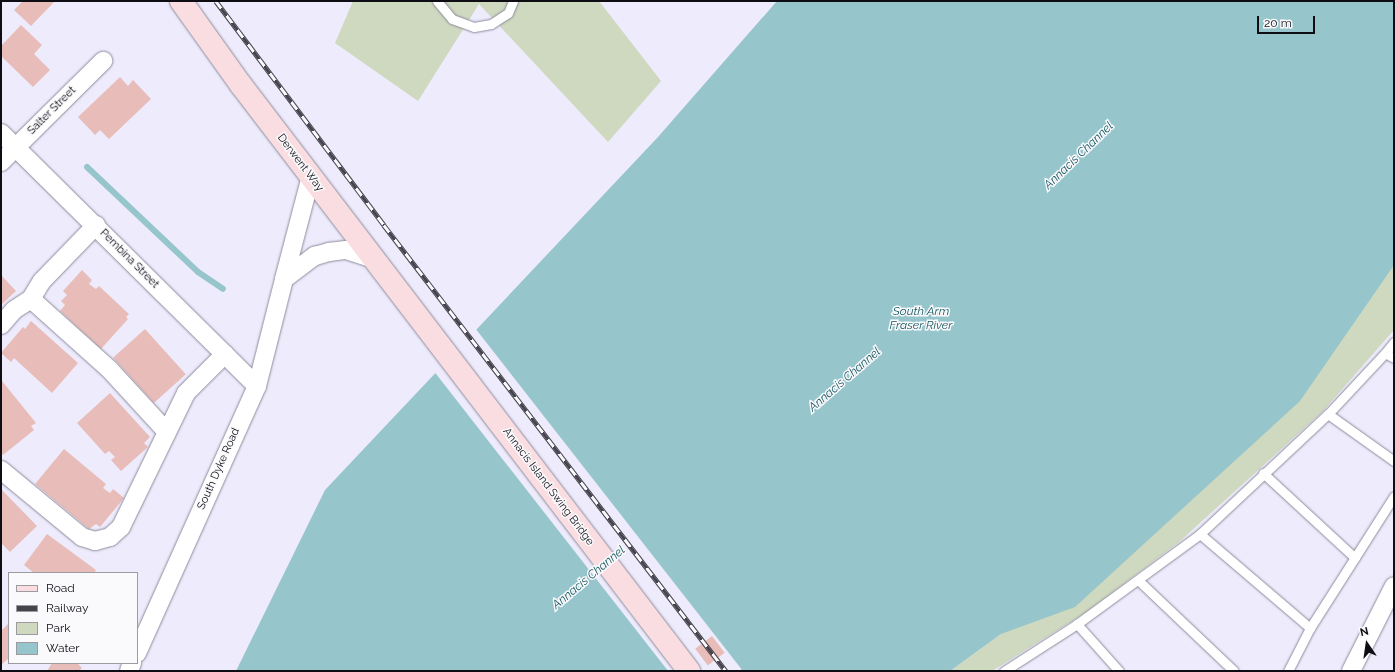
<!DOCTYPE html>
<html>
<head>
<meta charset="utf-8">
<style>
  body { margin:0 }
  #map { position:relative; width:1395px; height:672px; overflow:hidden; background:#edebfc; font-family:Raleway,sans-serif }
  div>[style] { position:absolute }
  .green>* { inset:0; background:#ced9bf }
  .water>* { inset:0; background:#96c5cc }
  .pier>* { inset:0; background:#edebfc; transform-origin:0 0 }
  .stream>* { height:6px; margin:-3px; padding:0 3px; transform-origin:3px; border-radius:3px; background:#96c5cc }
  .building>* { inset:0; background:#e8bdb9; transform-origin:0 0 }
  .roads { filter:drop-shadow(0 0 1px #8e8c9c) drop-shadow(0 0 1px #8e8c9c) }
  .service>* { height:9px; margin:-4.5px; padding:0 4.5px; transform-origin:4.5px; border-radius:4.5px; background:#fff }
  .minor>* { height:18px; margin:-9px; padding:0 9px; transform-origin:9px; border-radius:9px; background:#fff }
  .secondary>* { height:22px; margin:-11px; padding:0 11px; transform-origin:11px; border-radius:11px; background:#fadde0 }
  .rail>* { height:4.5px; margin-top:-2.25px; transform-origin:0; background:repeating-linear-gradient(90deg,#fafafd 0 9px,#45444d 0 18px); box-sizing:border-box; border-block:1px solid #45444d }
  span { translate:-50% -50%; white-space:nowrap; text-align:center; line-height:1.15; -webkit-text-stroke:3px #fafafd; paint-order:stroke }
  .street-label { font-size:11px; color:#0e0d13 }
  .water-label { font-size:12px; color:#15575f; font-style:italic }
  .frame { position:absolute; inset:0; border:2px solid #0e0d13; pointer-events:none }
  .legend { position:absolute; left:8px; top:572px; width:130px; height:92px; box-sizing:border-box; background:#fafafd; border:1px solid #9c9b9f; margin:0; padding:5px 7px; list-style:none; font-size:12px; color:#0e0d13 }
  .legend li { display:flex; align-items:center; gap:8px; height:20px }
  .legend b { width:20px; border:1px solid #9c9b9f }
  .north { position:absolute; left:1347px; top:624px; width:40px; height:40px; -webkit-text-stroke:3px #fafafd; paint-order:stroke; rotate:347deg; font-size:11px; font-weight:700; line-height:16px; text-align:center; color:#0e0d13 }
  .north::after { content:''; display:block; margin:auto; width:14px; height:18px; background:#0e0d13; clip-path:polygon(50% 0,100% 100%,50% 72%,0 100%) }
  .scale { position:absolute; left:1257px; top:16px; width:58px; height:18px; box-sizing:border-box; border:2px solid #0e0d13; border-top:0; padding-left:5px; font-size:12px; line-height:14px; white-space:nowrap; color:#0e0d13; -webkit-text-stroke:3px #fafafd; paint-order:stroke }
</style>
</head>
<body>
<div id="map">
  <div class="green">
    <div style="clip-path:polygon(353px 1px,599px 1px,661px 81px,608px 142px,479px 4px,418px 101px,335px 43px)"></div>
    <div style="clip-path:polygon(1394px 108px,1394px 330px,1323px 411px,1179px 542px,1085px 613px,992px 671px,950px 671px,1001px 634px)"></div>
  </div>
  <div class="water">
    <div style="clip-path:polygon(777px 1px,1394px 1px,1394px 265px,1300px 401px,1075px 607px,1001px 634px,950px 671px,236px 671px,325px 490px,658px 137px)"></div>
  </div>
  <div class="pier">
    <div style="left:475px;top:328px;width:433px;height:59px;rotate:52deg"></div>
  </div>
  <div class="stream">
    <div style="left:87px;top:167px;width:153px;rotate:43.4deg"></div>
    <div style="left:198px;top:272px;width:30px;rotate:34deg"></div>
  </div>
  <div class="building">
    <div style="clip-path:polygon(23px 1px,55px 1px,31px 26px,14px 10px)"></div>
    <div style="clip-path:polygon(21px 25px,42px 45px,34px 54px,50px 70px,33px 87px,1px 56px,1px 46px)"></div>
    <div style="clip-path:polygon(120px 77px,128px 86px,133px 80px,151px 99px,109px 139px,100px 130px,95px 135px,78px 117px)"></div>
    <div style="clip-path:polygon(82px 270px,92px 280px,89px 284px,96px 289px,99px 286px,129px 314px,126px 317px,128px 319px,101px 349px,60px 311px,65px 305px,61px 301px,67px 295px,63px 291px)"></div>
    <div style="clip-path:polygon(1px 275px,16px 291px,1px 305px)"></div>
    <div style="clip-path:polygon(31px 321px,78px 363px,52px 393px,14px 358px,11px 362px,1px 353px,23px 327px,25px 329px)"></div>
    <div style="left:145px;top:329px;width:61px;height:43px;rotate:48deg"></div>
    <div style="clip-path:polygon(2px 381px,36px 423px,31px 426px,34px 430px,3px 455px,1px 452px)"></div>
    <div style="clip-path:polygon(110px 393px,150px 437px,144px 443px,148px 447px,121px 471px,111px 460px,115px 457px,109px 451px,105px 454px,77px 423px)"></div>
    <div style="clip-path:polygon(64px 449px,106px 484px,103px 488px,110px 493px,113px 489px,124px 498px,100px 527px,96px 524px,89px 529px,35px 484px)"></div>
    <div style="clip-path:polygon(1px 489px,37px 526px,10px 552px,1px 543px)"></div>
    <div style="clip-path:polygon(47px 534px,96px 570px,94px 573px,34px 573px,24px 565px)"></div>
    <div style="clip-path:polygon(9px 623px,9px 658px,1px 665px,1px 631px)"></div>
    <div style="left:712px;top:636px;width:21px;height:21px;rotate:53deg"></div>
    <div style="clip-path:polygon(52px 663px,77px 663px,82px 668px,79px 671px,47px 671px)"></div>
  </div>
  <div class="roads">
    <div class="service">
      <div style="left:437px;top:1px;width:23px;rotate:50deg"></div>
      <div style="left:452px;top:19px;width:23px;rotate:20deg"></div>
      <div style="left:474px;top:27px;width:17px;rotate:-10deg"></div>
      <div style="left:491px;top:24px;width:20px;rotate:-33deg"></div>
      <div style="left:508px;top:13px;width:13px;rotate:-67deg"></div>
      <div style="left:1394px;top:342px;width:14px;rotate:129deg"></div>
      <div style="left:1385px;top:353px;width:10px;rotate:29deg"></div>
      <div style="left:1328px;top:414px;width:81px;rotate:35.5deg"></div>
      <div style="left:1263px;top:473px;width:125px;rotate:42.7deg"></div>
      <div style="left:1200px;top:534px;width:145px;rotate:40.5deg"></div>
      <div style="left:1138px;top:580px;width:132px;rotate:43.5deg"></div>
      <div style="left:1077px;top:624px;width:63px;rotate:48.2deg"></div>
      <div style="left:1004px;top:671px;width:87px;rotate:-32.8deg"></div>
      <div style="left:1077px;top:624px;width:152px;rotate:-36.2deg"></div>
      <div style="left:1200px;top:534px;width:175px;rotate:-43.2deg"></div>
      <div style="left:1328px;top:414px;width:83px;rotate:-46.9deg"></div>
      <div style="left:1288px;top:671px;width:48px;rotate:-62.9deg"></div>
      <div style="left:1310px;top:628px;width:156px;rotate:-57.5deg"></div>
    </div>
    <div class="minor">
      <div style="left:1px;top:133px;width:360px;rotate:44.7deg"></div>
      <div style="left:1px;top:162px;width:144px;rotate:-44.7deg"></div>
      <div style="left:311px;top:176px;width:106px;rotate:104.7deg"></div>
      <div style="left:284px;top:279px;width:39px;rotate:-37deg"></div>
      <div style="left:315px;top:256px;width:15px;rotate:-16deg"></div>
      <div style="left:329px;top:252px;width:17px;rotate:-7deg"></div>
      <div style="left:346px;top:250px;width:29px;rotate:18deg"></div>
      <div style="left:31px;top:299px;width:106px;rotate:41.9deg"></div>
      <div style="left:110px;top:370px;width:84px;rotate:47.4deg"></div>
      <div style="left:1px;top:325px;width:20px;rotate:-49deg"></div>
      <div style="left:14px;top:310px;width:20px;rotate:-33deg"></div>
      <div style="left:31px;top:299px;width:21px;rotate:-59deg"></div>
      <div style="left:42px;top:281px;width:78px;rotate:-46deg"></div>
      <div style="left:1px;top:470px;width:105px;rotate:39.6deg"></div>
      <div style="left:82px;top:537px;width:14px;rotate:17deg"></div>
      <div style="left:95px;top:541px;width:16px;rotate:-15deg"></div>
      <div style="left:110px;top:537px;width:15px;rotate:-42deg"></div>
      <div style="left:121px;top:527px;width:149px;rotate:-64.1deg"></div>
      <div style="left:186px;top:393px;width:55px;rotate:-45deg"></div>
      <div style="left:137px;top:653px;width:293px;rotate:-65.8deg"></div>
      <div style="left:257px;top:386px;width:110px;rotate:-75.8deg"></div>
      <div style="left:129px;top:671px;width:9px;rotate:-69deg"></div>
      <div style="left:1351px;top:671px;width:95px;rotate:-63.2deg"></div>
    </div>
    <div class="secondary">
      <div style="left:181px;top:1px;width:103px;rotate:54.5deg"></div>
      <div style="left:241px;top:85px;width:738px;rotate:52.6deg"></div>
    </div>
  </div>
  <div class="rail">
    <div style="left:216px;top:1px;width:280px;rotate:53.1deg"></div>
    <div style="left:384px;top:225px;width:562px;rotate:52.52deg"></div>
  </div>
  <div class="street-label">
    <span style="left:52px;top:111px;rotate:-45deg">Salter Street</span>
    <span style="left:300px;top:163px;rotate:53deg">Derwent Way</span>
    <span style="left:129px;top:259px;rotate:45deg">Pembina Street</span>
    <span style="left:219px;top:469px;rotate:-66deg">South Dyke Road</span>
    <span style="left:548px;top:487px;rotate:53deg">Annacis Island Swing Bridge</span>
  </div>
  <div class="water-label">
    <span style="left:1079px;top:156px;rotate:-44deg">Annacis Channel</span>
    <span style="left:921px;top:319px">South Arm<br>Fraser River</span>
    <span style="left:845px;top:380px;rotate:-41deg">Annacis Channel</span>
    <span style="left:589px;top:578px;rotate:-40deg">Annacis Channel</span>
  </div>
  <div class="frame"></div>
  <ul class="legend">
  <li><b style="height:5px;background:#fadde0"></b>Road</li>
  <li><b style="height:5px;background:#45444d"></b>Railway</li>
  <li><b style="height:11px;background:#ced9bf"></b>Park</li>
  <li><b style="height:11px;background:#96c5cc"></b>Water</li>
  </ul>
  <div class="north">N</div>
  <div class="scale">20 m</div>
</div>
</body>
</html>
